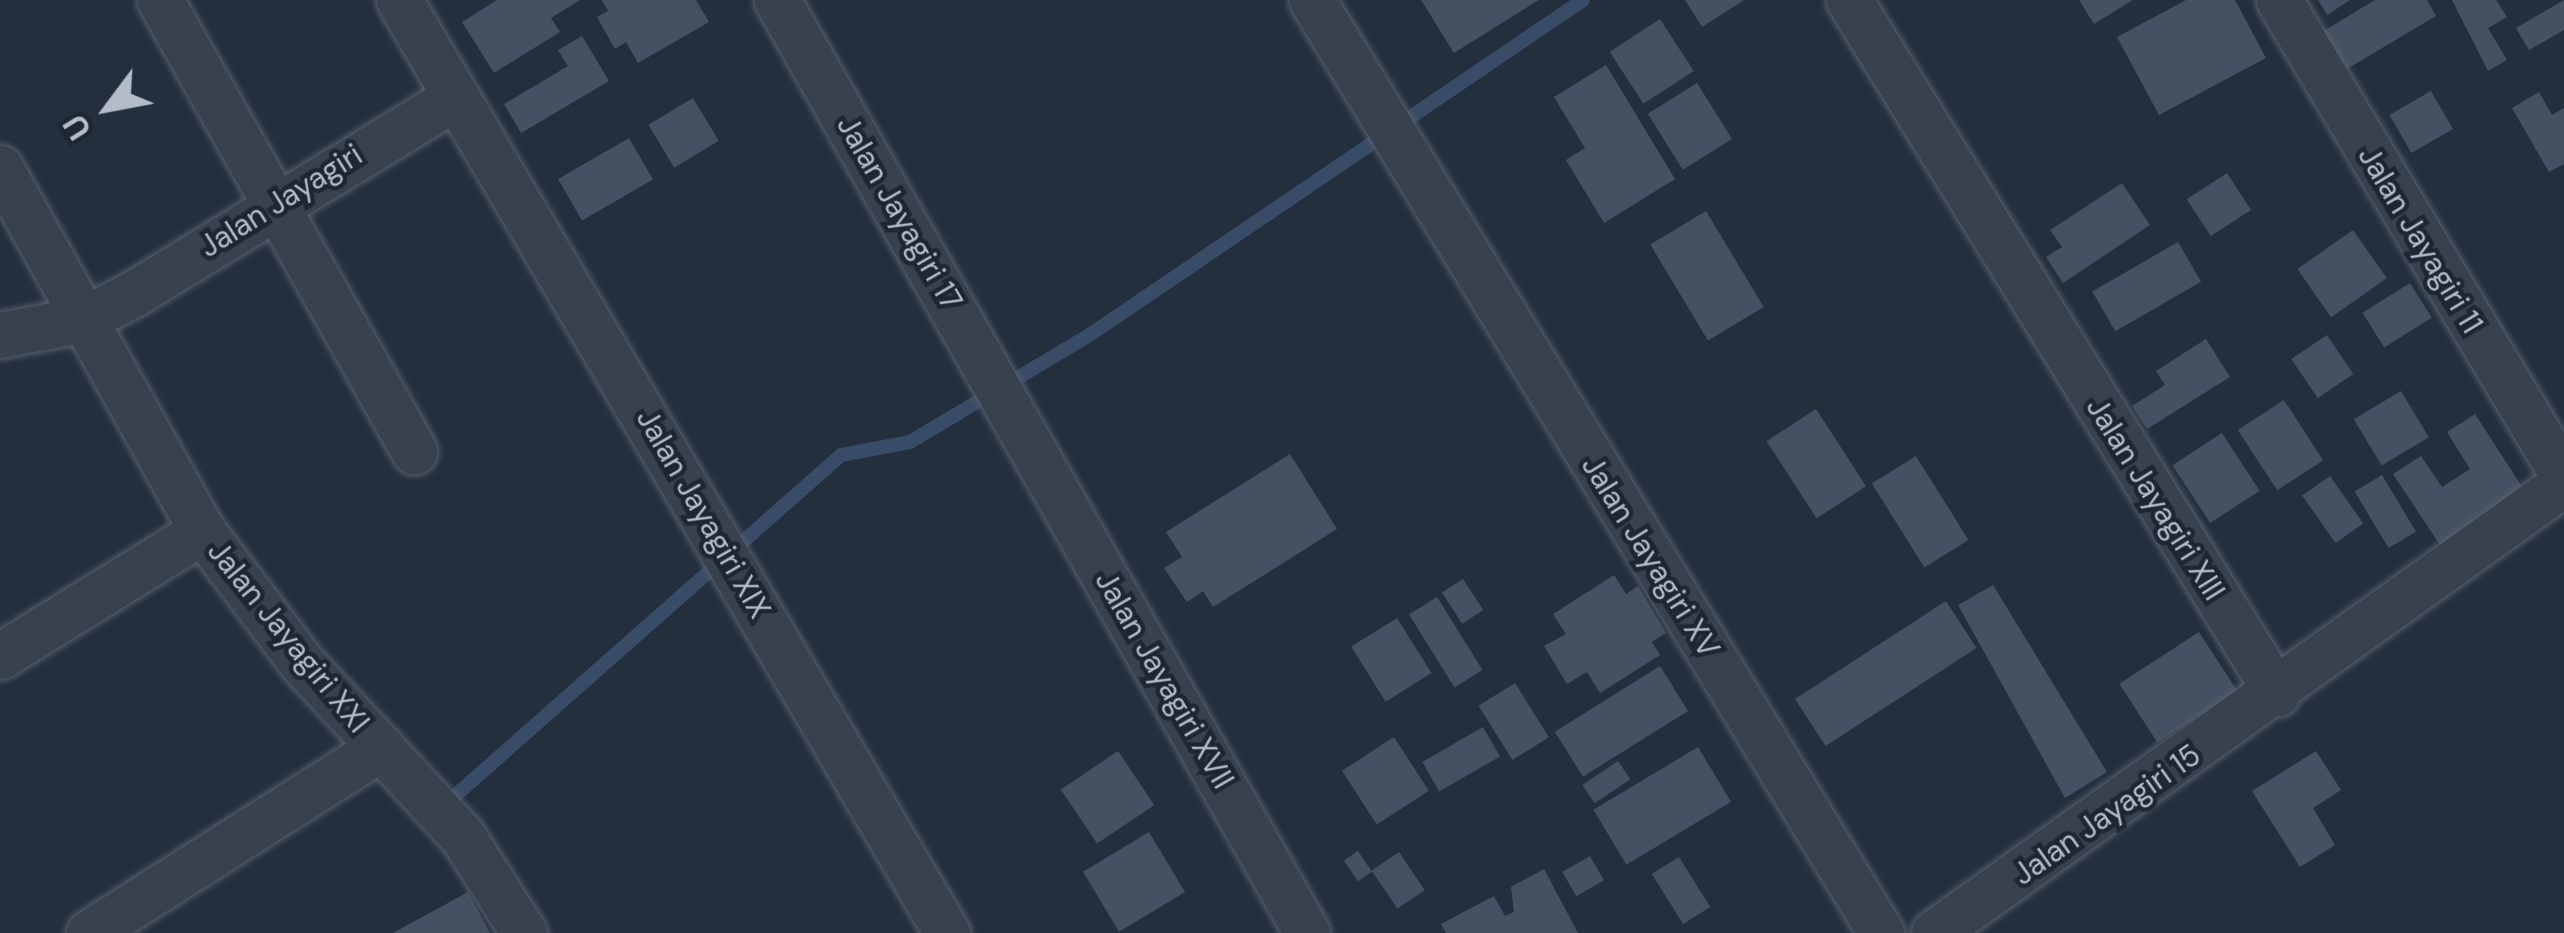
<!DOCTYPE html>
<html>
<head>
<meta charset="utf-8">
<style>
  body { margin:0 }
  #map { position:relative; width:2564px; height:933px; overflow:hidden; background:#242f3e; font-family:"DM Sans",sans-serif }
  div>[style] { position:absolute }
  .stream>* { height:14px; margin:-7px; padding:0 7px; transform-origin:7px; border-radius:7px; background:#394c67 }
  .building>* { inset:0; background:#455162; transform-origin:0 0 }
  .roads { filter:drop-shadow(0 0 3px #565f6c) drop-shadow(0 0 3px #565f6c) }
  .minor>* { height:45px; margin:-22.5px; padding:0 22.5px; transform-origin:22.5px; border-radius:22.5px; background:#38414e }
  span { translate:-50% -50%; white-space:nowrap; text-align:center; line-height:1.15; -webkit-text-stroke:9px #1d2633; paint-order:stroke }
  .street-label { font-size:30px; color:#b4bcc9 }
  .north { position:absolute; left:48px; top:48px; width:120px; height:120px; -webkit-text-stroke:9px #1d2633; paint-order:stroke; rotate:238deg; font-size:33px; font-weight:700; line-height:48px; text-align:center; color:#b4bcc9 }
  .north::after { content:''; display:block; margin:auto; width:42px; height:54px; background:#b4bcc9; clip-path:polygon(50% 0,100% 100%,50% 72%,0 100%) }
</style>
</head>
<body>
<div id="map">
  <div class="stream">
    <div style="left:448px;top:802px;width:524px;rotate:-41.44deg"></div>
    <div style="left:841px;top:455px;width:70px;rotate:-10.7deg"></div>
    <div style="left:910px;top:442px;width:207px;rotate:-30.8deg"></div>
    <div style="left:1088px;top:336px;width:598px;rotate:-34.17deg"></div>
  </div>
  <div class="building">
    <div style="clip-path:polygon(497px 0,580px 0,551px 18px,560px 32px,494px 73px,462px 22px)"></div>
    <div style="clip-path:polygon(602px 0,696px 0,709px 22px,638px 63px,626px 42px,615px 49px,597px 17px,608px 11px)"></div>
    <div style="clip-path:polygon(1421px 0,1539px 0,1454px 53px)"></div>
    <div style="clip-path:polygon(1685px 0,1744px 0,1702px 27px)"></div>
    <div style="clip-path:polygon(2079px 0,2133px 0,2094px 24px)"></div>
    <div style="clip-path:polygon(2186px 0,2235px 0,2266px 58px,2159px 115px,2117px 37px)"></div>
    <div style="clip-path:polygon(2318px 0,2350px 0,2327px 15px)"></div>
    <div style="clip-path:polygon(2375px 0,2427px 0,2436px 16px,2335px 76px,2312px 38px)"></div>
    <div style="clip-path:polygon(2452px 0,2496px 0,2507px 17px,2488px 28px,2507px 60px,2488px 71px)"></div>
    <div style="clip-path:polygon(2564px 0,2564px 30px,2529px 50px,2516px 28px)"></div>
    <div style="left:1660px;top:19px;width:62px;height:60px;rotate:57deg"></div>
    <div style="clip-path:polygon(582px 36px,609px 81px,521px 133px,504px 104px,568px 66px,558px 50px)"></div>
    <div style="clip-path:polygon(1606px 65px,1675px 179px,1604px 223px,1566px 160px,1585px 148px,1554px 97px)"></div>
    <div style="left:1697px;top:83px;width:66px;height:58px;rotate:58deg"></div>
    <div style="left:2431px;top:91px;width:44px;height:48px;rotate:60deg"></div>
    <div style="clip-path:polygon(2539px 92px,2552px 115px,2564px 108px,2564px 164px,2549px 172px,2512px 108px)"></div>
    <div style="left:693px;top:98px;width:50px;height:52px;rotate:59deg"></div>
    <div style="left:629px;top:138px;width:48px;height:82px;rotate:60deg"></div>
    <div style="left:2227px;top:173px;width:44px;height:48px;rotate:57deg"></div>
    <div style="clip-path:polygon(2122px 183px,2150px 225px,2063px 283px,2046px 257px,2062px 247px,2050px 230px)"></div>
    <div style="left:1706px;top:211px;width:112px;height:65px;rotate:59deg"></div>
    <div style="left:2353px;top:230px;width:59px;height:68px;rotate:55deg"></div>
    <div style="left:2178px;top:242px;width:46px;height:99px;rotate:60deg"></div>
    <div style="left:2410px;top:283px;width:41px;height:56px;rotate:58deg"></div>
    <div style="left:2327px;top:335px;width:47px;height:43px;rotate:56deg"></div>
    <div style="clip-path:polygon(2206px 339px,2230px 377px,2147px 429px,2132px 406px,2165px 385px,2156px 371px)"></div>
    <div style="left:2401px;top:391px;width:54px;height:55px;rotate:59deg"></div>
    <div style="left:2284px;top:400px;width:72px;height:55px;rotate:57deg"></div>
    <div style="left:1816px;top:409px;width:92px;height:59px;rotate:57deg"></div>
    <div style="clip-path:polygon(2475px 414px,2528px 496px,2444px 551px,2393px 474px,2421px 456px,2442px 487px,2470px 469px,2447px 432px)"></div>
    <div style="left:2222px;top:433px;width:69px;height:59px;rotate:57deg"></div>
    <div style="clip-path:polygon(1290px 454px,1337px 529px,1213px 607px,1203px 591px,1187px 602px,1164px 568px,1182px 557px,1166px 532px)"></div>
    <div style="left:1916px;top:456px;width:99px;height:52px;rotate:58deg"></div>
    <div style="left:2382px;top:475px;width:66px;height:32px;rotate:59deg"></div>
    <div style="left:2330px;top:476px;width:58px;height:34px;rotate:55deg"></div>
    <div style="clip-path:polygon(1614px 575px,1626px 594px,1638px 586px,1666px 633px,1652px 642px,1660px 655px,1600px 693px,1587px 672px,1567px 684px,1544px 646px,1566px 634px,1553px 614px)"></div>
    <div style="left:1463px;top:579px;width:37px;height:25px;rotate:57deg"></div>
    <div style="clip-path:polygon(1993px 585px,2107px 772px,2065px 798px,1958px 605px)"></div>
    <div style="left:1437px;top:597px;width:86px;height:33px;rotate:58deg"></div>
    <div style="left:1946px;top:601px;width:56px;height:180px;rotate:57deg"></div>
    <div style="left:1397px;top:618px;width:65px;height:54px;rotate:58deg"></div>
    <div style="left:2199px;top:632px;width:70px;height:95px;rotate:57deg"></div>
    <div style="left:1660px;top:666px;width:53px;height:124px;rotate:58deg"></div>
    <div style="left:1515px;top:683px;width:64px;height:43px;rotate:58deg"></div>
    <div style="left:1483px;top:727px;width:34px;height:70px;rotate:60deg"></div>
    <div style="left:1394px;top:737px;width:64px;height:62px;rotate:57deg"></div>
    <div style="left:1698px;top:747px;width:64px;height:122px;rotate:59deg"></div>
    <div style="left:1118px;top:751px;width:65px;height:69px;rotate:56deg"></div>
    <div style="clip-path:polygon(2316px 751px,2341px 790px,2313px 808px,2335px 845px,2300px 867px,2252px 791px)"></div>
    <div style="left:1618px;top:761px;width:22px;height:43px;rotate:56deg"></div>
    <div style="left:1149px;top:832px;width:70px;height:77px;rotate:59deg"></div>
    <div style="left:1358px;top:851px;width:25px;height:17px;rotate:56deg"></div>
    <div style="left:1399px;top:852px;width:46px;height:33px;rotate:56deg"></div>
    <div style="left:1590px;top:856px;width:28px;height:32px;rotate:60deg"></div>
    <div style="left:1679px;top:857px;width:59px;height:32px;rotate:58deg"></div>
    <div style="clip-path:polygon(1544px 869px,1578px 933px,1446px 933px,1441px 924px,1494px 896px,1505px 916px,1514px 912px,1511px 887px)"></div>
    <div style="clip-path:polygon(468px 892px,490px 933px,393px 933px)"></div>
  </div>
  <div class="roads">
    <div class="minor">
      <div style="left:160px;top:0;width:518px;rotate:60.61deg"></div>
      <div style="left:777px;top:0;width:1073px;rotate:60.4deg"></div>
      <div style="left:1312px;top:0;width:1093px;rotate:58.62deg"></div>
      <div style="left:1849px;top:0;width:815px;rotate:58.3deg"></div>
      <div style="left:2279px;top:0;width:556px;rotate:59.14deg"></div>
      <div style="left:456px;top:97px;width:970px;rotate:59.57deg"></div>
      <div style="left:0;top:168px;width:415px;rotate:60.9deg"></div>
      <div style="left:202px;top:531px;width:164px;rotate:52.9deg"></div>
      <div style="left:301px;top:662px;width:238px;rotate:47.2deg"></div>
      <div style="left:463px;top:837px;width:114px;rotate:57.6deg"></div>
      <div style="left:0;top:335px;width:86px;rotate:-10.7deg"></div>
      <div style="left:85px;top:319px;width:54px;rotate:-27.5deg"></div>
      <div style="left:133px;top:294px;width:378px;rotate:-31.4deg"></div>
      <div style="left:456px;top:97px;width:113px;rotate:-120.4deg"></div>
      <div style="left:0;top:656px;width:238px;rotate:-31.7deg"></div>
      <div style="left:89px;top:933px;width:346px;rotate:-32.4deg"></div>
      <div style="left:1934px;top:933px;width:774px;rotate:-35.54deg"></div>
    </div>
  </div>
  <div class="street-label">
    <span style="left:281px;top:201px;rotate:-32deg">Jalan Jayagiri</span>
    <span style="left:899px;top:213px;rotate:60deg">Jalan Jayagiri 17</span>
    <span style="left:2420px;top:240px;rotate:59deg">Jalan Jayagiri 11</span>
    <span style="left:2155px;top:499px;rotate:58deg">Jalan Jayagiri XIII</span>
    <span style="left:703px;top:514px;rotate:60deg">Jalan Jayagiri XIX</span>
    <span style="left:1650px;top:557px;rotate:58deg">Jalan Jayagiri XV</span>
    <span style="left:288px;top:637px;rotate:51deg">Jalan Jayagiri XXI</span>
    <span style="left:1164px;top:680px;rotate:60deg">Jalan Jayagiri XVII</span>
    <span style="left:2107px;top:815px;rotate:-35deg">Jalan Jayagiri 15</span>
  </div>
  <div class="north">U</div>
</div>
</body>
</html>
